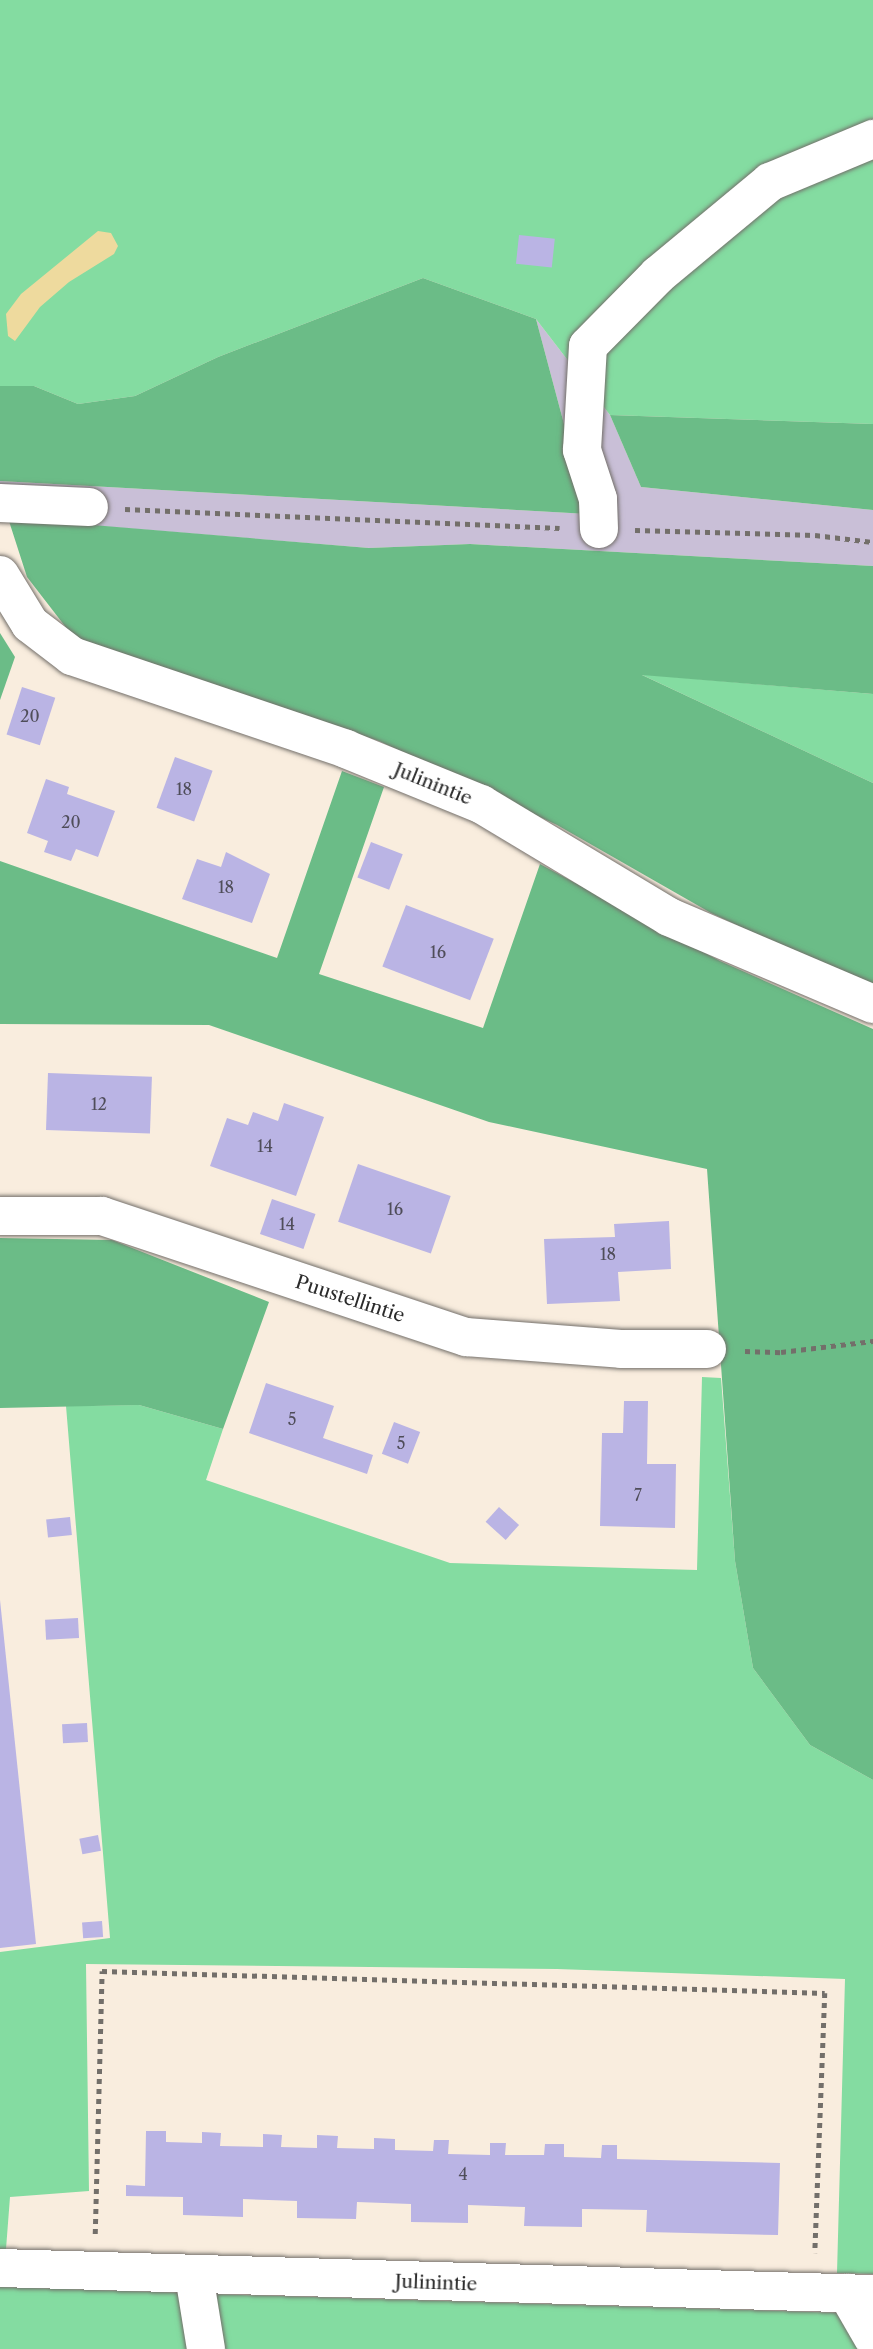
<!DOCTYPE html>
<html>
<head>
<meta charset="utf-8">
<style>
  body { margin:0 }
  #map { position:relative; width:873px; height:2349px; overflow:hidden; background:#f9edde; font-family:"Libre Caslon Text",serif }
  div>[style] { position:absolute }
  .industrial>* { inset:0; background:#c9bfd7 }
  .green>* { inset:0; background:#84dca1 }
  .forest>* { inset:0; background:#6bbc87 }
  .sand>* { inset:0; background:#eeda9e }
  .building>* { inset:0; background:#bab4e4; transform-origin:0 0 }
  .path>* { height:4.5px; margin-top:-2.25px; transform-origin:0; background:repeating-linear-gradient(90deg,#736f6a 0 5px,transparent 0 10px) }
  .roads { filter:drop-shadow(0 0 2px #736f6a) drop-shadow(0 0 2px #736f6a) }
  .minor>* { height:38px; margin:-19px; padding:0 19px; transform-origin:19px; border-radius:19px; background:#fff }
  span { translate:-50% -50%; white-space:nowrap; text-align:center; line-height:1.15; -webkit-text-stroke:5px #fff; paint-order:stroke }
  .number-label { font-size:16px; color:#4f4d59 }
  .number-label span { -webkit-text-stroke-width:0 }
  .street-label { font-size:19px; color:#2b2b2b }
</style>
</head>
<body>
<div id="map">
  <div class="industrial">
    <div style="clip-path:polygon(536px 319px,610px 415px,641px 487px,873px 510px,873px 566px,470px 544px,369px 548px,0 518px,0 481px,588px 514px)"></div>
  </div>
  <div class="green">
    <div style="clip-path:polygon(0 0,873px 0,873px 424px,610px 415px,536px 319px,423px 278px,218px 357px,135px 396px,78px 404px,34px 386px,0 386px)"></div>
    <div style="clip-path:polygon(640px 674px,873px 694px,873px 783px)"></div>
    <div style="clip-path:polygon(702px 1377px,721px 1378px,735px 1561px,753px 1668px,810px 1745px,873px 1780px,873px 2274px,837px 2273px,845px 1979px,557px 1969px,86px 1964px,89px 2191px,10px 2197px,6px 2249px,0 2249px,0 1952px,110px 1938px,66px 1406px,139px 1405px,223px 1429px,206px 1480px,450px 1563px,697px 1570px)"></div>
    <div style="clip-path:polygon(0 2287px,188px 2293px,197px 2349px,0 2349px)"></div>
    <div style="clip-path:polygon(210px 2294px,844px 2313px,863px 2349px,218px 2349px)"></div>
  </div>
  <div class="forest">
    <div style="clip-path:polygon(423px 278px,536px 319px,588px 514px,0 481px,0 386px,34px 386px,78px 404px,135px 396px,218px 357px)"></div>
    <div style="clip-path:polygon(610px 415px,873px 424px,873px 510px,641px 487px)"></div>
    <div style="clip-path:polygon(8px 518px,369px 548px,470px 544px,873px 566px,873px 694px,642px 675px,873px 783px,873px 989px,711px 913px,557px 825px,379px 741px,78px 643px,27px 577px)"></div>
    <div style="clip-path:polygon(0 633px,15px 657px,0 700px)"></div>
    <div style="clip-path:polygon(342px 771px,384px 787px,319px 974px,483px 1028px,540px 864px,720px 961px,873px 1029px,873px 1780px,810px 1745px,753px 1668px,735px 1561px,707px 1169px,489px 1122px,209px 1025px,0 1024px,0 861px,277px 958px)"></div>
    <div style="clip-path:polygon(0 1238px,112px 1240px,269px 1302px,223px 1429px,139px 1405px,0 1408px)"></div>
  </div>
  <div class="sand">
    <div style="clip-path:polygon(98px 231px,111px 233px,118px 246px,114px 254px,69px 282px,40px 307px,15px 341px,8px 336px,6px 314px,21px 294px)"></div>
  </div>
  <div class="building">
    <div style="left:519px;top:235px;width:36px;height:29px;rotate:6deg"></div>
    <div style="left:22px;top:687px;width:35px;height:50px;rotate:18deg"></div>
    <div style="left:175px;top:757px;width:40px;height:54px;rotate:20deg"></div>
    <div style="clip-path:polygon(46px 779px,69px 787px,67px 794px,115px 811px,98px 857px,76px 849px,71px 861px,44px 852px,48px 841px,27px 833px)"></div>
    <div style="left:371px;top:842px;width:34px;height:38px;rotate:21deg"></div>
    <div style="clip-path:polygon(226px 852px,270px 874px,252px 923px,182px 899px,197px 859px,221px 867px)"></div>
    <div style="left:406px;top:905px;width:94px;height:66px;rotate:21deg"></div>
    <div style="left:48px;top:1073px;width:104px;height:57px;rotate:2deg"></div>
    <div style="clip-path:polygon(284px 1103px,324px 1117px,296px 1196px,210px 1166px,227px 1118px,248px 1125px,253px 1112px,278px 1121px)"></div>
    <div style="left:358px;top:1164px;width:98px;height:61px;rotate:19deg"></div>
    <div style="left:272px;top:1199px;width:46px;height:37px;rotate:19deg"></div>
    <div style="clip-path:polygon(669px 1221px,671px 1269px,618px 1272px,620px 1301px,547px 1304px,544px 1239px,615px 1237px,614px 1224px)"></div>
    <div style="clip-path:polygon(266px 1383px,334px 1406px,323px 1438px,373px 1455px,367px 1474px,249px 1433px)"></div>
    <div style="clip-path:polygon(624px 1401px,648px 1401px,647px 1464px,676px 1464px,675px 1528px,600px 1526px,602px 1433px,623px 1433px)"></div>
    <div style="left:394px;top:1422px;width:28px;height:34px;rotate:21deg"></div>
    <div style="left:499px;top:1507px;width:27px;height:20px;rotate:42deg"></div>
    <div style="left:70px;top:1517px;width:18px;height:24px;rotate:84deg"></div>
    <div style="clip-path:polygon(0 1600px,36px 1944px,0 1948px)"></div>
    <div style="left:78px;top:1618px;width:20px;height:33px;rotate:87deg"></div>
    <div style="left:87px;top:1723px;width:19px;height:25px;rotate:87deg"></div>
    <div style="left:98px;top:1835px;width:16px;height:19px;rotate:79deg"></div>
    <div style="left:102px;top:1921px;width:16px;height:20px;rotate:86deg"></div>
    <div style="clip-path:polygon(146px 2131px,166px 2131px,166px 2142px,202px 2143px,202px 2132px,221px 2133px,220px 2146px,263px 2147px,263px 2134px,282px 2135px,281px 2147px,317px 2148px,317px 2135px,338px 2136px,337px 2148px,374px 2149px,374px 2138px,395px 2139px,395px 2150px,433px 2151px,434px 2140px,449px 2140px,448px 2154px,490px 2155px,490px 2143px,506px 2143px,505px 2155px,544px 2155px,545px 2144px,564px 2144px,564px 2157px,601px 2158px,602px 2145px,617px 2145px,617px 2159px,780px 2163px,778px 2235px,646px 2232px,647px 2210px,582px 2209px,582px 2227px,524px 2226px,525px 2207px,468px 2205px,468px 2223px,411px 2222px,411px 2204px,357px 2202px,356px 2219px,297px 2218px,297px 2201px,243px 2199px,243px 2217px,183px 2215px,183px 2197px,126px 2196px,126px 2185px,145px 2186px)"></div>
  </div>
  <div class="path">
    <div style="left:125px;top:509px;width:435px;rotate:2.5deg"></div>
    <div style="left:635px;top:530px;width:180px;rotate:1.6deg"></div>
    <div style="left:815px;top:535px;width:58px;rotate:6.9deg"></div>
    <div style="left:745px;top:1351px;width:36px;rotate:2deg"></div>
    <div style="left:781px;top:1352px;width:93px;rotate:-6.8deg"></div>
    <div style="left:95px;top:2234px;width:263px;rotate:-88.5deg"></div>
    <div style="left:102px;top:1971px;width:723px;rotate:1.74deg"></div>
    <div style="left:825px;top:1993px;width:260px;rotate:92.2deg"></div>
  </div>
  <div class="roads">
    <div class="minor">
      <div style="left:0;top:503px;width:89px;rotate:2.6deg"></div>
      <div style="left:599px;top:529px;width:30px;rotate:-92deg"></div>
      <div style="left:598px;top:499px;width:52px;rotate:-108.1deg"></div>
      <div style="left:582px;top:450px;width:104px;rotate:-86.7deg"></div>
      <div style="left:588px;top:346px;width:100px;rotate:-45.4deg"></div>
      <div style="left:658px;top:275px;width:146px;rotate:-39.7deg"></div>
      <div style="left:770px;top:182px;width:112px;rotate:-22.7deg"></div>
      <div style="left:0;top:575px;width:57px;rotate:58.5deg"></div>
      <div style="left:30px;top:624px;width:53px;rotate:37.3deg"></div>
      <div style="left:72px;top:656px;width:289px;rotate:18.7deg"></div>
      <div style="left:346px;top:749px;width:146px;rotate:22.2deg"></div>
      <div style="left:481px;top:804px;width:219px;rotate:31deg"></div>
      <div style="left:669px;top:917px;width:222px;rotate:23.1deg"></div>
      <div style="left:0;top:1216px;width:102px"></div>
      <div style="left:102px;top:1216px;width:384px;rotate:18.4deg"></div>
      <div style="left:466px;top:1337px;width:155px;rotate:4.4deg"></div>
      <div style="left:621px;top:1349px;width:86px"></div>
      <div style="left:0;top:2268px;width:873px;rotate:1.71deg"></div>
      <div style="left:194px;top:2275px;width:75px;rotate:80.8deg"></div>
      <div style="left:847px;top:2293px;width:52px;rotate:60deg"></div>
    </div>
  </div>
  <div class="number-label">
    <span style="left:30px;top:716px">20</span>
    <span style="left:184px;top:789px">18</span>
    <span style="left:71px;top:822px">20</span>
    <span style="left:226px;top:887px">18</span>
    <span style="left:438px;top:952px">16</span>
    <span style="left:99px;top:1104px">12</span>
    <span style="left:265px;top:1146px">14</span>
    <span style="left:395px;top:1209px">16</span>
    <span style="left:287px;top:1224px">14</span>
    <span style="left:608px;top:1254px">18</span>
    <span style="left:292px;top:1419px">5</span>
    <span style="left:401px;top:1443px">5</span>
    <span style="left:638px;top:1495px">7</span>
    <span style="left:463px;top:2174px">4</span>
  </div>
  <div class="street-label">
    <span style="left:433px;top:784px;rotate:22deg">Julinintie</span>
    <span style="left:350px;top:1299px;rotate:18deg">Puustellintie</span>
    <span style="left:436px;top:2283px;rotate:2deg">Julinintie</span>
  </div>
</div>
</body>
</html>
